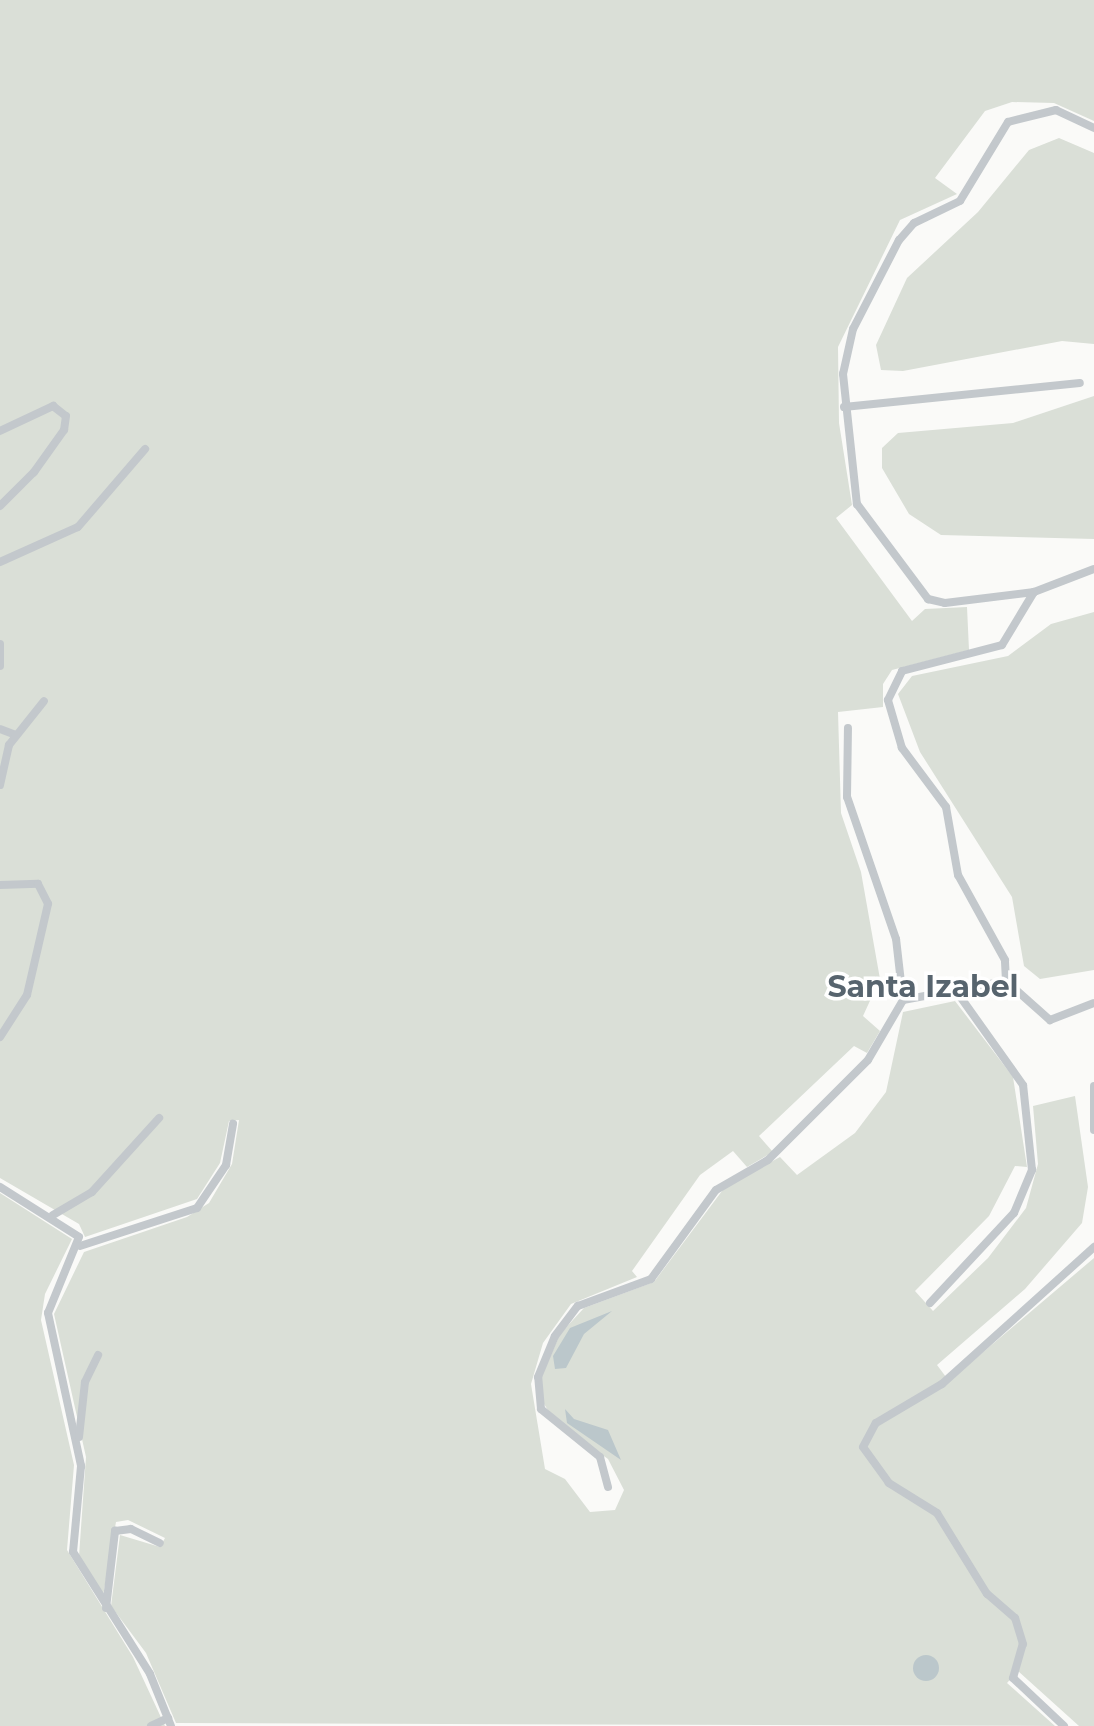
<!DOCTYPE html>
<html>
<head>
<meta charset="utf-8">
<style>
  body { margin:0 }
  #map { position:relative; width:1094px; height:1726px; overflow:hidden; background:#fafaf8; font-family:Montserrat,sans-serif }
  div>[style] { position:absolute }
  .green>* { inset:0; background:#dadfd7 }
  .water>* { inset:0; background:#bbc7cb }
  .round { border-radius:50% }
  .minor>* { height:8px; margin:-4px; padding:0 4px; transform-origin:4px; border-radius:4px; background:#c3c8cc }
  span { translate:-50% -50%; white-space:nowrap; text-align:center; line-height:1.15; -webkit-text-stroke:7px #fff; paint-order:stroke }
  .district-label { font-size:30px; color:#57646e; font-weight:700 }
</style>
</head>
<body>
<div id="map">
  <div class="green">
    <div style="clip-path:polygon(0 0,1094px 0,1094px 121px,1054px 103px,1012px 102px,985px 111px,935px 178px,957px 194px,900px 220px,838px 347px,839px 423px,852px 505px,836px 518px,912px 621px,925px 609px,967px 607px,969px 650px,892px 670px,883px 684px,883px 707px,838px 712px,841px 813px,861px 872px,880px 979px,863px 1016px,880px 1031px,867px 1053px,854px 1046px,759px 1136px,773px 1152px,747px 1167px,733px 1151px,700px 1175px,632px 1271px,637px 1277px,571px 1304px,543px 1343px,531px 1384px,545px 1469px,565px 1479px,590px 1512px,615px 1510px,624px 1490px,608px 1459px,555px 1421px,544px 1404px,541px 1378px,560px 1334px,584px 1308px,654px 1282px,725px 1187px,780px 1157px,797px 1175px,855px 1133px,886px 1092px,903px 1012px,955px 1001px,1013px 1077px,1027px 1167px,1015px 1166px,989px 1216px,915px 1291px,933px 1311px,988px 1258px,1026px 1208px,1038px 1164px,1033px 1106px,1075px 1096px,1088px 1187px,1082px 1223px,1025px 1289px,937px 1365px,949px 1381px,1094px 1258px,1094px 1726px,1079px 1726px,1018px 1671px,1007px 1683px,1055px 1726px,176px 1723px,146px 1653px,111px 1606px,120px 1535px,160px 1547px,165px 1538px,128px 1520px,116px 1522px,103px 1596px,79px 1556px,86px 1457px,54px 1314px,84px 1252px,187px 1217px,209px 1203px,232px 1164px,239px 1120px,229px 1121px,220px 1163px,197px 1199px,85px 1237px,79px 1224px,0 1178px)"></div>
    <div style="clip-path:polygon(1059px 138px,1094px 153px,1094px 344px,1062px 341px,903px 371px,881px 370px,876px 345px,907px 278px,978px 212px,1029px 150px)"></div>
    <div style="clip-path:polygon(1094px 396px,1094px 539px,941px 535px,909px 514px,882px 468px,882px 448px,898px 433px,1013px 423px)"></div>
    <div style="clip-path:polygon(1094px 612px,1094px 970px,1040px 979px,1024px 966px,1012px 897px,920px 752px,898px 694px,912px 676px,1008px 656px,1051px 624px)"></div>
    <div style="clip-path:polygon(0 1193px,72px 1239px,45px 1294px,41px 1320px,74px 1465px,67px 1550px,133px 1657px,165px 1726px,0 1726px)"></div>
  </div>
  <div class="water">
    <div style="clip-path:polygon(612px 1311px,584px 1334px,566px 1368px,555px 1369px,553px 1356px,570px 1328px)"></div>
    <div style="clip-path:polygon(565px 1409px,574px 1419px,608px 1430px,621px 1460px,567px 1423px)"></div>
    <div class="round" style="left:913px;top:1655px;width:26px;height:26px"></div>
  </div>
  <div class="minor">
    <div style="left:1094px;top:128px;width:42px;rotate:-154.7deg"></div>
    <div style="left:1056px;top:110px;width:49px;rotate:166deg"></div>
    <div style="left:1008px;top:122px;width:92px;rotate:121.3deg"></div>
    <div style="left:960px;top:201px;width:51px;rotate:154.4deg"></div>
    <div style="left:914px;top:223px;width:23px;rotate:131deg"></div>
    <div style="left:899px;top:240px;width:100px;rotate:117.3deg"></div>
    <div style="left:853px;top:329px;width:46px;rotate:102.5deg"></div>
    <div style="left:843px;top:374px;width:131px;rotate:83.9deg"></div>
    <div style="left:857px;top:504px;width:119px;rotate:53.2deg"></div>
    <div style="left:928px;top:599px;width:17px;rotate:13deg"></div>
    <div style="left:945px;top:603px;width:90px;rotate:-7deg"></div>
    <div style="left:1034px;top:592px;width:64px;rotate:-21deg"></div>
    <div style="left:844px;top:407px;width:237px;rotate:-5.8deg"></div>
    <div style="left:0;top:431px;width:59px;rotate:-25.3deg"></div>
    <div style="left:53px;top:406px;width:16px;rotate:38deg"></div>
    <div style="left:66px;top:416px;width:14px;rotate:98deg"></div>
    <div style="left:64px;top:430px;width:52px;rotate:125.5deg"></div>
    <div style="left:34px;top:472px;width:48px;rotate:135deg"></div>
    <div style="left:0;top:562px;width:85px;rotate:-24.2deg"></div>
    <div style="left:78px;top:527px;width:103px;rotate:-49.3deg"></div>
    <div style="left:0;top:644px;width:22px;rotate:90deg"></div>
    <div style="left:0;top:729px;width:17px;rotate:21deg"></div>
    <div style="left:0;top:785px;width:41px;rotate:-77.3deg"></div>
    <div style="left:9px;top:745px;width:56px;rotate:-51.5deg"></div>
    <div style="left:0;top:885px;width:38px;rotate:-2deg"></div>
    <div style="left:38px;top:884px;width:22px;rotate:63deg"></div>
    <div style="left:48px;top:904px;width:93px;rotate:103deg"></div>
    <div style="left:27px;top:995px;width:50px;rotate:122.7deg"></div>
    <div style="left:1006px;top:981px;width:21px;rotate:-93deg"></div>
    <div style="left:1005px;top:960px;width:97px;rotate:-118.9deg"></div>
    <div style="left:958px;top:875px;width:69px;rotate:-100deg"></div>
    <div style="left:946px;top:807px;width:74px;rotate:-126.7deg"></div>
    <div style="left:902px;top:748px;width:50px;rotate:-106.3deg"></div>
    <div style="left:888px;top:700px;width:32px;rotate:-64deg"></div>
    <div style="left:902px;top:671px;width:103px;rotate:-14.6deg"></div>
    <div style="left:1002px;top:645px;width:62px;rotate:-58.9deg"></div>
    <div style="left:1006px;top:981px;width:59px;rotate:41.6deg"></div>
    <div style="left:1050px;top:1020px;width:47px;rotate:-21.1deg"></div>
    <div style="left:903px;top:1000px;width:105px;rotate:-10.5deg"></div>
    <div style="left:1094px;top:1086px;width:44px;rotate:90deg"></div>
    <div style="left:0;top:1187px;width:93px;rotate:32.3deg"></div>
    <div style="left:79px;top:1237px;width:82px;rotate:112.2deg"></div>
    <div style="left:48px;top:1313px;width:157px;rotate:77.8deg"></div>
    <div style="left:81px;top:1466px;width:86px;rotate:95.3deg"></div>
    <div style="left:73px;top:1552px;width:144px;rotate:57.7deg"></div>
    <div style="left:150px;top:1674px;width:56px;rotate:68deg"></div>
    <div style="left:53px;top:1215px;width:45px;rotate:-30.5deg"></div>
    <div style="left:92px;top:1192px;width:100px;rotate:-47.8deg"></div>
    <div style="left:80px;top:1246px;width:123px;rotate:-18deg"></div>
    <div style="left:197px;top:1208px;width:52px;rotate:-56deg"></div>
    <div style="left:226px;top:1165px;width:42px;rotate:-80.3deg"></div>
    <div style="left:930px;top:1303px;width:123px;rotate:-47deg"></div>
    <div style="left:1014px;top:1213px;width:47px;rotate:-67.3deg"></div>
    <div style="left:1032px;top:1170px;width:85px;rotate:-96deg"></div>
    <div style="left:1023px;top:1085px;width:114px;rotate:-125.4deg"></div>
    <div style="left:79px;top:1437px;width:55px;rotate:-83.8deg"></div>
    <div style="left:85px;top:1382px;width:30px;rotate:-64deg"></div>
    <div style="left:608px;top:1487px;width:31px;rotate:-105deg"></div>
    <div style="left:600px;top:1457px;width:76px;rotate:-140.9deg"></div>
    <div style="left:541px;top:1409px;width:32px;rotate:-95deg"></div>
    <div style="left:538px;top:1377px;width:44px;rotate:-67.5deg"></div>
    <div style="left:555px;top:1336px;width:38px;rotate:-53deg"></div>
    <div style="left:578px;top:1306px;width:78px;rotate:-20.3deg"></div>
    <div style="left:651px;top:1279px;width:110px;rotate:-53.9deg"></div>
    <div style="left:716px;top:1190px;width:60px;rotate:-30deg"></div>
    <div style="left:768px;top:1160px;width:141px;rotate:-45deg"></div>
    <div style="left:868px;top:1060px;width:69px;rotate:-59.7deg"></div>
    <div style="left:903px;top:1000px;width:61px;rotate:-96.5deg"></div>
    <div style="left:896px;top:939px;width:150px;rotate:-109deg"></div>
    <div style="left:847px;top:797px;width:69px;rotate:-89.2deg"></div>
    <div style="left:106px;top:1608px;width:78px;rotate:-83.3deg"></div>
    <div style="left:115px;top:1531px;width:16px;rotate:-7deg"></div>
    <div style="left:131px;top:1529px;width:32px;rotate:26deg"></div>
    <div style="left:151px;top:1726px;width:19px;rotate:-25deg"></div>
    <div style="left:1064px;top:1726px;width:70px;rotate:-136.7deg"></div>
    <div style="left:1013px;top:1678px;width:35px;rotate:-74deg"></div>
    <div style="left:1023px;top:1644px;width:27px;rotate:-107deg"></div>
    <div style="left:1015px;top:1618px;width:37px;rotate:-139deg"></div>
    <div style="left:987px;top:1594px;width:95px;rotate:-121.7deg"></div>
    <div style="left:937px;top:1513px;width:57px;rotate:-148deg"></div>
    <div style="left:889px;top:1483px;width:44px;rotate:-125.8deg"></div>
    <div style="left:863px;top:1447px;width:27px;rotate:-62deg"></div>
    <div style="left:876px;top:1423px;width:77px;rotate:-30.6deg"></div>
    <div style="left:942px;top:1384px;width:205px;rotate:-42deg"></div>
  </div>
  <div class="district-label">
    <span style="left:923px;top:987px">Santa Izabel</span>
  </div>
</div>
</body>
</html>
